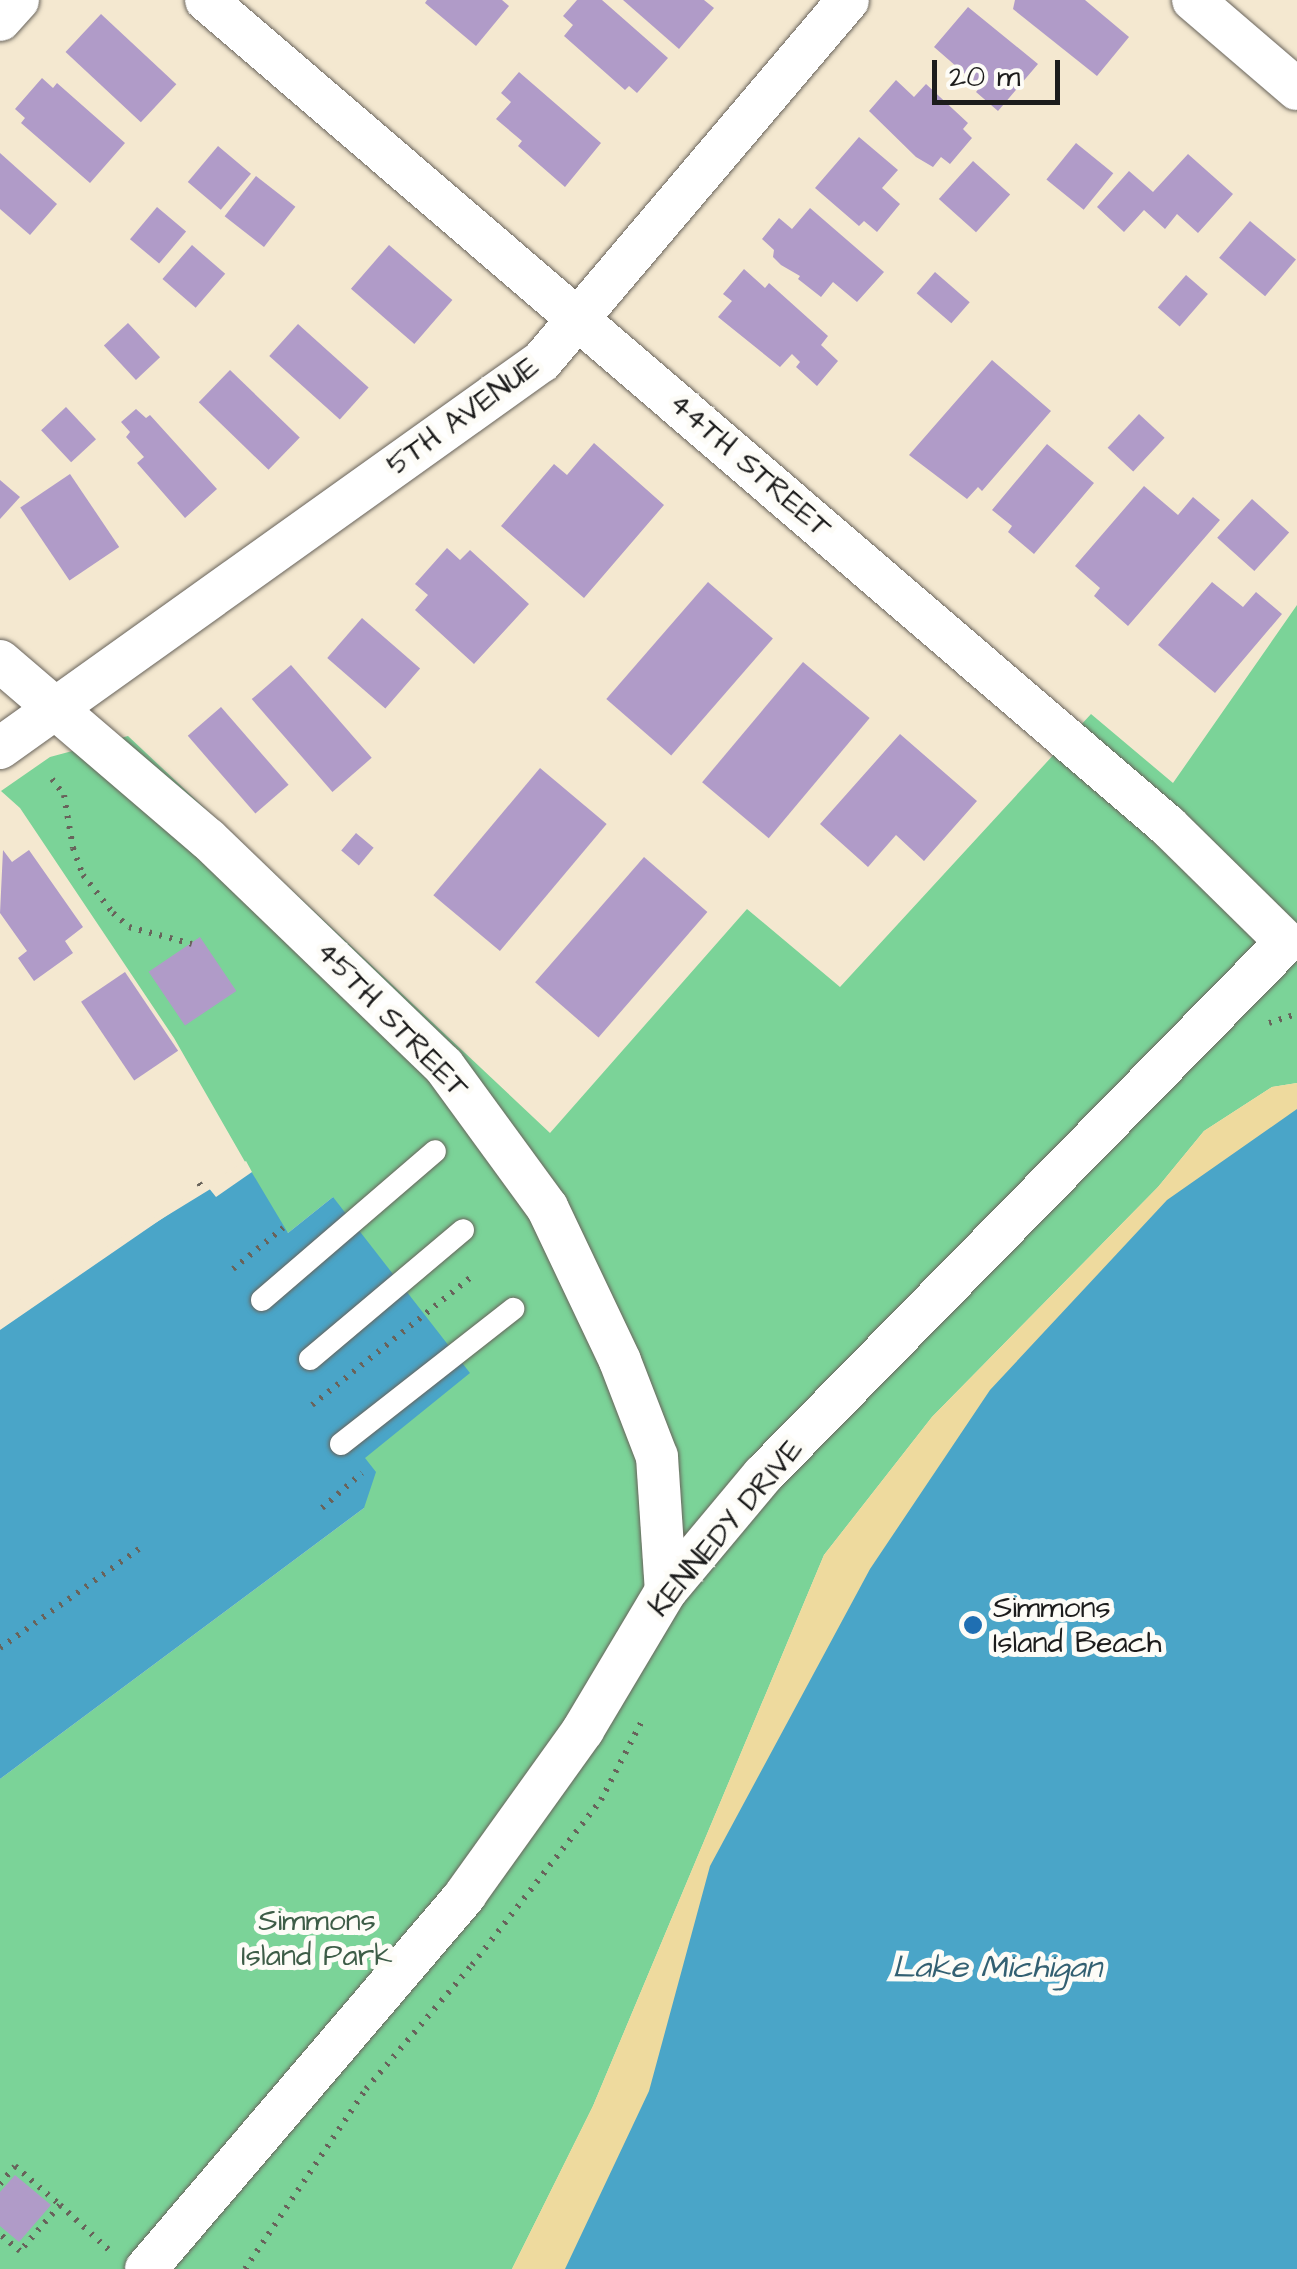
<!DOCTYPE html>
<html>
<head>
<meta charset="utf-8">
<style>
  body { margin:0 }
  #map { position:relative; width:1297px; height:2269px; overflow:hidden; background:#f4e8d0; font-family:"Architects Daughter",sans-serif }
  div>[style] { position:absolute }
  .green>* { inset:0; background:#7bd398 }
  .sand>* { inset:0; background:#eeda9e }
  .water>* { inset:0; background:#4aa5c8 }
  .pier>* { inset:0; background:#f4e8d0 }
  .building>* { inset:0; background:#b09bc8; transform-origin:0 0 }
  .path>* { height:6px; margin-top:-3px; transform-origin:0; background:repeating-linear-gradient(90deg,#68635b 0 2.5px,transparent 0 10.5px) }
  .roads { filter:drop-shadow(0 0 2px #68635b) drop-shadow(0 0 2px #68635b) }
  .service>* { height:22px; margin:-11px; padding:0 11px; transform-origin:11px; border-radius:11px; background:#fff }
  .minor>* { height:42px; margin:-21px; padding:0 21px; transform-origin:21px; border-radius:21px; background:#fff }
  .dots>* { width:28px; height:28px; translate:-50% -50%; box-sizing:border-box; border:5px solid #fdfcf7; border-radius:50% }
  span { translate:-50% -50%; white-space:nowrap; text-align:center; line-height:1.15; -webkit-text-stroke:10px #fdfcf7; paint-order:stroke }
  .street-label { font-size:30px; color:#1c1c1c }
  .poi-label { font-size:30px; color:#1c1c1c }
  .left { translate:0 -50%; text-align:left }
  .park-label { font-size:30px; color:#3d5c47 }
  .water-label { font-size:32px; color:#336072; font-style:italic }
  .scale { position:absolute; left:932px; top:60px; width:128px; height:45px; box-sizing:border-box; border:5px solid #1c1c1c; border-top:0; padding-left:12px; font-size:30px; line-height:35px; white-space:nowrap; color:#1c1c1c; -webkit-text-stroke:8px #fdfcf7; paint-order:stroke }
</style>
</head>
<body>
<div id="map">
  <div class="green">
    <div style="clip-path:polygon(1297px 605px,1297px 1083px,1272px 1087px,1204px 1131px,1158px 1187px,932px 1417px,824px 1555px,593px 2106px,512px 2269px,0 2269px,0 1779px,364px 1508px,365px 1459px,333px 1197px,288px 1233px,283px 1228px,174px 1038px,20px 808px,1px 791px,50px 757px,128px 736px,550px 1133px,747px 909px,840px 987px,1091px 714px,1173px 783px)"></div>
  </div>
  <div class="sand">
    <div style="clip-path:polygon(1297px 1083px,1297px 1537px,708px 2269px,512px 2269px,593px 2106px,824px 1555px,932px 1417px,1158px 1187px,1204px 1131px,1272px 1087px)"></div>
  </div>
  <div class="water">
    <div style="clip-path:polygon(1297px 1109px,1297px 2269px,565px 2269px,649px 2091px,710px 1866px,870px 1569px,990px 1390px,1167px 1200px)"></div>
    <div style="clip-path:polygon(248px 1166px,288px 1233px,333px 1197px,470px 1373px,365px 1458px,376px 1472px,364px 1508px,0 1779px,0 1318px)"></div>
  </div>
  <div class="pier">
    <div style="clip-path:polygon(246px 1161px,252px 1172px,216px 1197px,208px 1187px,0 1330px,0 1312px)"></div>
  </div>
  <div class="building">
    <div style="clip-path:polygon(427px 0,502px 0,509px 6px,476px 46px,425px 3px)"></div>
    <div style="clip-path:polygon(577px 0,602px 0,668px 58px,637px 93px,629px 86px,625px 90px,564px 36px,573px 25px,563px 16px)"></div>
    <div style="clip-path:polygon(623px 0,704px 0,714px 8px,679px 49px)"></div>
    <div style="clip-path:polygon(1015px 0,1085px 0,1129px 37px,1097px 76px,1013px 9px)"></div>
    <div style="clip-path:polygon(968px 7px,1038px 64px,998px 111px,976px 92px,980px 87px,934px 47px)"></div>
    <div style="left:101px;top:14px;width:103px;height:52px;rotate:43deg"></div>
    <div style="clip-path:polygon(519px 72px,601px 143px,565px 187px,518px 146px,522px 141px,496px 119px,511px 102px,501px 93px)"></div>
    <div style="clip-path:polygon(42px 78px,53px 88px,57px 83px,125px 143px,90px 183px,21px 123px,25px 118px,15px 109px)"></div>
    <div style="clip-path:polygon(896px 80px,914px 97px,926px 84px,968px 123px,963px 129px,972px 138px,950px 164px,941px 157px,933px 167px,916px 157px,869px 111px)"></div>
    <div style="clip-path:polygon(859px 137px,898px 170px,882px 188px,900px 204px,877px 232px,864px 221px,859px 226px,815px 188px)"></div>
    <div style="left:1076px;top:143px;width:48px;height:47px;rotate:39deg"></div>
    <div style="left:218px;top:146px;width:43px;height:47px;rotate:40deg"></div>
    <div style="clip-path:polygon(0 153px,57px 204px,30px 235px,0 209px)"></div>
    <div style="clip-path:polygon(1188px 154px,1233px 194px,1198px 233px,1177px 214px,1165px 229px,1144px 210px,1124px 232px,1097px 207px,1129px 171px,1153px 192px)"></div>
    <div style="left:973px;top:161px;width:50px;height:51px;rotate:42deg"></div>
    <div style="left:256px;top:176px;width:50px;height:51px;rotate:38deg"></div>
    <div style="left:157px;top:207px;width:38px;height:42px;rotate:40deg"></div>
    <div style="clip-path:polygon(810px 208px,884px 272px,857px 302px,833px 282px,821px 297px,798px 279px,800px 276px,781px 265px,773px 257px,774px 250px,762px 239px,779px 218px,792px 229px)"></div>
    <div style="left:1250px;top:221px;width:60px;height:48px;rotate:40deg"></div>
    <div style="left:192px;top:245px;width:44px;height:45px;rotate:41deg"></div>
    <div style="left:389px;top:245px;width:84px;height:58px;rotate:41deg"></div>
    <div style="clip-path:polygon(744px 269px,765px 288px,769px 283px,828px 336px,821px 345px,838px 361px,817px 386px,796px 367px,800px 362px,792px 354px,780px 367px,718px 317px,732px 301px,723px 294px)"></div>
    <div style="left:935px;top:272px;width:46px;height:28px;rotate:41deg"></div>
    <div style="left:1186px;top:275px;width:29px;height:43px;rotate:41deg"></div>
    <div style="left:128px;top:323px;width:47px;height:33px;rotate:47deg"></div>
    <div style="left:298px;top:324px;width:95px;height:43px;rotate:42deg"></div>
    <div style="clip-path:polygon(992px 360px,1051px 411px,982px 491px,978px 487px,967px 499px,909px 455px)"></div>
    <div style="left:230px;top:370px;width:97px;height:45px;rotate:44deg"></div>
    <div style="left:66px;top:407px;width:44px;height:34px;rotate:47deg"></div>
    <div style="clip-path:polygon(136px 409px,146px 418px,150px 415px,217px 489px,185px 518px,137px 463px,144px 457px,126px 437px,130px 432px,121px 422px)"></div>
    <div style="left:1139px;top:414px;width:35px;height:46px;rotate:43deg"></div>
    <div style="clip-path:polygon(594px 443px,664px 505px,584px 598px,501px 526px,554px 464px,567px 475px)"></div>
    <div style="clip-path:polygon(1047px 444px,1094px 483px,1034px 554px,1008px 532px,1012px 526px,992px 510px)"></div>
    <div style="left:70px;top:474px;width:88px;height:60px;rotate:56deg"></div>
    <div style="clip-path:polygon(0 480px,20px 497px,0 519px)"></div>
    <div style="clip-path:polygon(1144px 486px,1178px 515px,1193px 497px,1220px 520px,1128px 626px,1094px 596px,1100px 588px,1075px 566px)"></div>
    <div style="left:1252px;top:499px;width:50px;height:52px;rotate:42deg"></div>
    <div style="clip-path:polygon(447px 548px,460px 560px,470px 550px,529px 604px,474px 664px,415px 610px,428px 595px,415px 584px)"></div>
    <div style="left:708px;top:582px;width:86px;height:155px;rotate:41deg"></div>
    <div style="clip-path:polygon(1212px 582px,1243px 607px,1256px 592px,1282px 614px,1215px 693px,1158px 645px)"></div>
    <div style="left:362px;top:618px;width:77px;height:53px;rotate:41deg"></div>
    <div style="left:803px;top:662px;width:87px;height:157px;rotate:40deg"></div>
    <div style="left:291px;top:665px;width:123px;height:52px;rotate:49deg"></div>
    <div style="left:221px;top:707px;width:103px;height:44px;rotate:49deg"></div>
    <div style="clip-path:polygon(900px 734px,977px 801px,924px 861px,896px 835px,868px 867px,820px 824px)"></div>
    <div style="left:540px;top:768px;width:87px;height:166px;rotate:40deg"></div>
    <div style="left:356px;top:833px;width:23px;height:23px;rotate:40deg"></div>
    <div style="clip-path:polygon(3px 850px,12px 862px,29px 850px,83px 927px,65px 941px,73px 953px,34px 981px,18px 958px,27px 951px,0 913px)"></div>
    <div style="left:644px;top:857px;width:84px;height:166px;rotate:41deg"></div>
    <div style="left:200px;top:937px;width:65px;height:62px;rotate:56deg"></div>
    <div style="left:125px;top:972px;width:95px;height:53px;rotate:56deg"></div>
    <div style="clip-path:polygon(15px 2175px,51px 2205px,19px 2242px,0 2226px,0 2192px)"></div>
  </div>
  <div class="path">
    <div style="left:52px;top:779px;width:20px;rotate:53deg"></div>
    <div style="left:64px;top:795px;width:54px;rotate:80.4deg"></div>
    <div style="left:73px;top:848px;width:29px;rotate:70deg"></div>
    <div style="left:83px;top:875px;width:48px;rotate:51.7deg"></div>
    <div style="left:113px;top:913px;width:21px;rotate:41deg"></div>
    <div style="left:129px;top:927px;width:65px;rotate:15.1deg"></div>
    <div style="left:1269px;top:1023px;width:29px;rotate:-18deg"></div>
    <div style="left:199px;top:1183px;width:9px;rotate:58deg"></div>
    <div style="left:233px;top:1269px;width:65px;rotate:-39.4deg"></div>
    <div style="left:312px;top:1405px;width:204px;rotate:-38.8deg"></div>
    <div style="left:322px;top:1508px;width:53px;rotate:-41.2deg"></div>
    <div style="left:0;top:1648px;width:172px;rotate:-35.5deg"></div>
    <div style="left:0;top:2184px;width:23px;rotate:-50deg"></div>
    <div style="left:15px;top:2166px;width:60px;rotate:40.9deg"></div>
    <div style="left:60px;top:2205px;width:61px;rotate:131deg"></div>
    <div style="left:20px;top:2251px;width:26px;rotate:-140deg"></div>
    <div style="left:60px;top:2205px;width:68px;rotate:42.6deg"></div>
    <div style="left:245px;top:2269px;width:217px;rotate:-56.1deg"></div>
    <div style="left:366px;top:2089px;width:163px;rotate:-49.5deg"></div>
    <div style="left:472px;top:1965px;width:209px;rotate:-52deg"></div>
    <div style="left:601px;top:1800px;width:89px;rotate:-62.6deg"></div>
  </div>
  <div class="roads">
    <div class="service">
      <div style="left:262px;top:1300px;width:228px;rotate:-40.7deg"></div>
      <div style="left:310px;top:1359px;width:200px;rotate:-40.1deg"></div>
      <div style="left:341px;top:1444px;width:219px;rotate:-38.1deg"></div>
    </div>
    <div class="minor">
      <div style="left:206px;top:0;width:1268px;rotate:40.65deg"></div>
      <div style="left:1168px;top:826px;width:165px;rotate:44.5deg"></div>
      <div style="left:1193px;top:0;width:137px;rotate:40.6deg"></div>
      <div style="left:0;top:20px;width:27px;rotate:-48deg"></div>
      <div style="left:0;top:661px;width:274px;rotate:40.6deg"></div>
      <div style="left:208px;top:839px;width:327px;rotate:43.9deg"></div>
      <div style="left:444px;top:1066px;width:175px;rotate:53.9deg"></div>
      <div style="left:547px;top:1207px;width:170px;rotate:64.6deg"></div>
      <div style="left:620px;top:1361px;width:103px;rotate:68.9deg"></div>
      <div style="left:657px;top:1457px;width:134px;rotate:86.2deg"></div>
      <div style="left:0;top:748px;width:666px;rotate:-35.53deg"></div>
      <div style="left:542px;top:361px;width:473px;rotate:-49.7deg"></div>
      <div style="left:146px;top:2269px;width:492px;rotate:-49.5deg"></div>
      <div style="left:465px;top:1895px;width:203px;rotate:-54.4deg"></div>
      <div style="left:583px;top:1730px;width:162px;rotate:-59.2deg"></div>
      <div style="left:666px;top:1591px;width:151px;rotate:-50.1deg"></div>
      <div style="left:763px;top:1475px;width:747px;rotate:-45.54deg"></div>
    </div>
  </div>
  <div class="dots">
    <div style="left:973px;top:1625px;background:#1f6fb2"></div>
  </div>
  <div class="street-label">
    <span style="left:463px;top:416px;rotate:-36deg">5TH AVENUE</span>
    <span style="left:750px;top:466px;rotate:41deg">44TH STREET</span>
    <span style="left:392px;top:1020px;rotate:46deg">45TH STREET</span>
    <span style="left:726px;top:1528px;rotate:-50deg">KENNEDY DRIVE</span>
  </div>
  <div class="poi-label">
    <span class="left" style="left:993px;top:1625px">Simmons<br>Island Beach</span>
  </div>
  <div class="park-label">
    <span style="left:317px;top:1938px">Simmons<br>Island Park</span>
  </div>
  <div class="water-label">
    <span style="left:997px;top:1968px">Lake Michigan</span>
  </div>
  <div class="scale">20 m</div>
</div>
</body>
</html>
